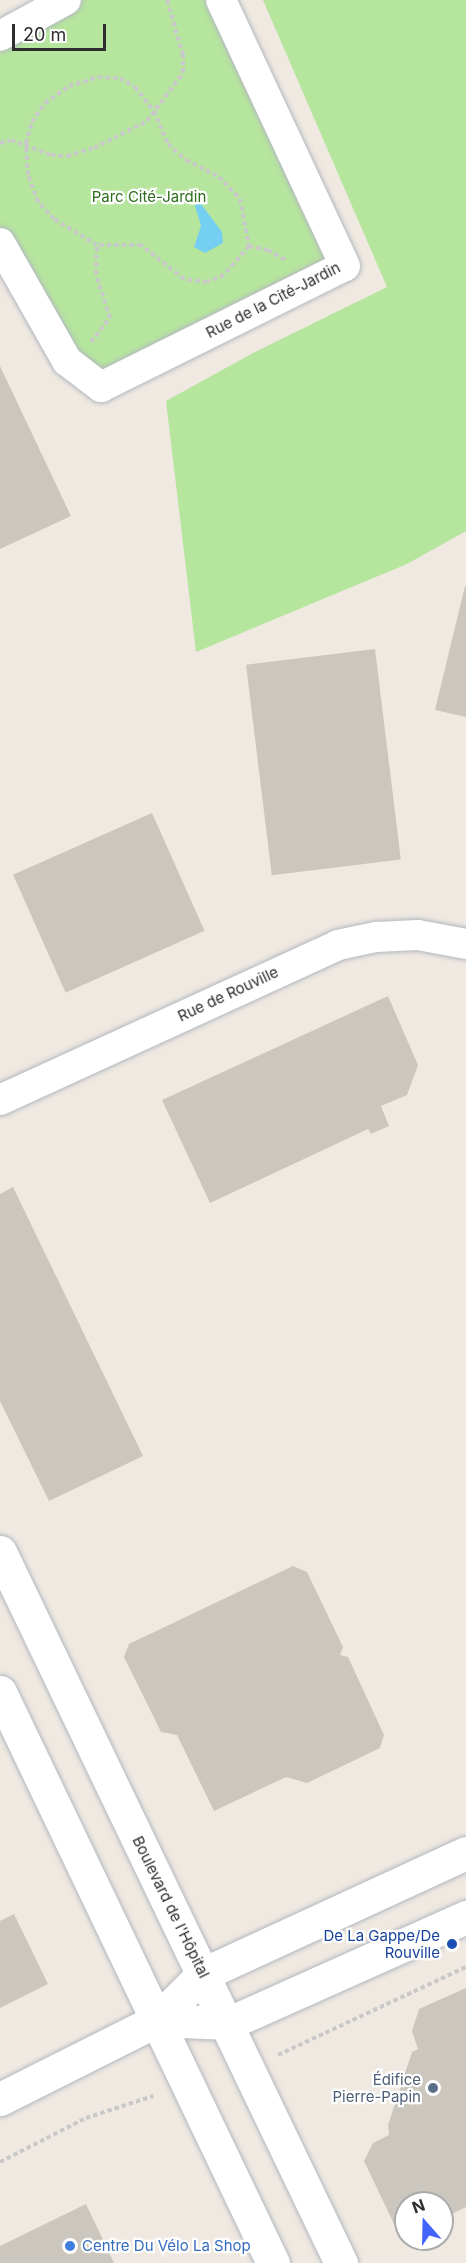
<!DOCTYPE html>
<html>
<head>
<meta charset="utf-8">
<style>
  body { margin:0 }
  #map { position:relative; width:466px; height:2263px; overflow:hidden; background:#efe9e1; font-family:Inter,sans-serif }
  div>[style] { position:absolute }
  .green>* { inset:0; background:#b6e59e }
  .water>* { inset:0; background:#75cff0 }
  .building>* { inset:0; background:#cbc7bf; transform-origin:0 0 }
  .path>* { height:4px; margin-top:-2px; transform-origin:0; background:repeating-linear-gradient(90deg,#c9c9c9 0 4.5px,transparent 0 7.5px) }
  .roads { filter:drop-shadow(0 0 2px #b4b7c1) drop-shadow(0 0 2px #b4b7c1) }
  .minor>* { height:30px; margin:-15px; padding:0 15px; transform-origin:15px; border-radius:15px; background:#fff }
  .tertiary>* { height:33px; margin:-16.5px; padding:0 16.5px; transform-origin:16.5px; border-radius:16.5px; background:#fff }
  .secondary>* { height:33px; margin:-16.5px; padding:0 16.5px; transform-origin:16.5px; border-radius:16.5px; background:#fff }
  .dots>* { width:16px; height:16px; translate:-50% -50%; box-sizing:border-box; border:3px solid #fff; border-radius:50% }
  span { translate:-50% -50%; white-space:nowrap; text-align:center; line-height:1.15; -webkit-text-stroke:4.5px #fff; paint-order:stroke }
  .park-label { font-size:15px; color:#2c6e1b }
  .street-label { font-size:15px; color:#2e2e2e }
  .transit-label { font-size:15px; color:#164399 }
  .right { translate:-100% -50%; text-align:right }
  .service-label { font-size:15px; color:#4e5e75 }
  .shop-label { font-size:15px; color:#366cbe }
  .left { translate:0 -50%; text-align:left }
  .north { position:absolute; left:394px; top:2191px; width:60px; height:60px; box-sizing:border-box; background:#fff; border:2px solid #ababab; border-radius:50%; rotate:340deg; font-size:16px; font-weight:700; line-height:24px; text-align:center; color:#2e2e2e }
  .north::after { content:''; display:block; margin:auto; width:21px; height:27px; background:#4264fb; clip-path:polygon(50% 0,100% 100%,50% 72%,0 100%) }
  .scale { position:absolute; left:12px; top:24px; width:94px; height:27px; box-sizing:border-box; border:3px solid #2e2e2e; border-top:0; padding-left:8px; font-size:18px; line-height:21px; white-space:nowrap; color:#2e2e2e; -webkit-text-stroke:4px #fff; paint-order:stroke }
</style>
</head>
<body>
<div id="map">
  <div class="green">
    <div style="clip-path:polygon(66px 0,221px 0,345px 266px,101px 387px,0 243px,0 36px)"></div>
    <div style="clip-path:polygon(263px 0,466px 0,466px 531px,407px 564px,196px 652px,166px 401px,253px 353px,387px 287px)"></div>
  </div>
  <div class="water">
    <div style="clip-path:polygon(198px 200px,222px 232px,223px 243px,205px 253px,194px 247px,201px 226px,195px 206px)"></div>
  </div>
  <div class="building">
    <div style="clip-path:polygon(0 366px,71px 516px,0 549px)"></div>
    <div style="clip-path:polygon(465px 586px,466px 586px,466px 717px,435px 710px)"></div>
    <div style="left:375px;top:649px;width:212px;height:130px;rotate:83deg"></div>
    <div style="left:152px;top:813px;width:129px;height:152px;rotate:66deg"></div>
    <div style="clip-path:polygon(388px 996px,418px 1065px,407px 1095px,381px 1106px,389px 1126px,371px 1134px,368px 1129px,210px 1203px,162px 1100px)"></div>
    <div style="clip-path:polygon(13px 1187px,143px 1456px,49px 1501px,0 1401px,0 1194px)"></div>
    <div style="clip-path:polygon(293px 1566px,307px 1572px,343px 1647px,340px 1655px,348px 1657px,384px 1735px,380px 1748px,307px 1783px,286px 1777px,214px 1811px,177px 1735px,161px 1732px,124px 1657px,129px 1644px)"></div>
    <div style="clip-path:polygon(14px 1914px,48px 1984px,0 2008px,0 1921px)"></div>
    <div style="clip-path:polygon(466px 1988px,466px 2207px,442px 2219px,442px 2203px,406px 2203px,406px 2229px,395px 2226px,364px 2161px,373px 2143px,389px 2135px,388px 2125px,412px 2052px,418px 2049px,412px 2031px,419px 2009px)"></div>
    <div style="clip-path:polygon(86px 2204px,114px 2263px,0 2263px,0 2246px)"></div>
  </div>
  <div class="path">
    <div style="left:98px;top:77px;width:22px;rotate:3deg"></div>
    <div style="left:120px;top:78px;width:17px;rotate:31deg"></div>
    <div style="left:135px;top:87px;width:31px;rotate:52deg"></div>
    <div style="left:154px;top:111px;width:36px;rotate:67deg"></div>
    <div style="left:168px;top:144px;width:24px;rotate:42deg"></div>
    <div style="left:186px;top:160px;width:37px;rotate:27deg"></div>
    <div style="left:219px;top:177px;width:30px;rotate:46deg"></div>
    <div style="left:240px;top:199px;width:48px;rotate:79.2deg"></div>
    <div style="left:249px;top:246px;width:38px;rotate:131deg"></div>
    <div style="left:224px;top:275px;width:18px;rotate:158deg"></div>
    <div style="left:207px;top:282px;width:23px;rotate:-173deg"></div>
    <div style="left:184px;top:279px;width:55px;rotate:-141.7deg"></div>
    <div style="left:141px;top:245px;width:44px;rotate:180deg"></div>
    <div style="left:97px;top:245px;width:50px;rotate:-148.8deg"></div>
    <div style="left:54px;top:219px;width:23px;rotate:-133deg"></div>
    <div style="left:38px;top:202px;width:29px;rotate:-110deg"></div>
    <div style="left:28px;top:175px;width:32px;rotate:-94deg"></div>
    <div style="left:26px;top:143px;width:22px;rotate:-74deg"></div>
    <div style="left:32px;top:122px;width:23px;rotate:-56deg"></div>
    <div style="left:45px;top:103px;width:29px;rotate:-35deg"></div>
    <div style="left:69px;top:86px;width:30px;rotate:-17deg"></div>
    <div style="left:0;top:143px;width:11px;rotate:-15deg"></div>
    <div style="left:11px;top:140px;width:43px;rotate:20.6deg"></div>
    <div style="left:51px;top:155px;width:16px;rotate:4deg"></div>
    <div style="left:67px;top:156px;width:28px;rotate:-17deg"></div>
    <div style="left:94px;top:148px;width:59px;rotate:-27deg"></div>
    <div style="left:147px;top:121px;width:60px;rotate:-53.1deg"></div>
    <div style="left:183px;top:73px;width:18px;rotate:-90deg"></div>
    <div style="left:183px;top:55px;width:57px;rotate:-106.2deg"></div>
    <div style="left:249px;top:246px;width:19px;rotate:12deg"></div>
    <div style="left:268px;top:250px;width:20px;rotate:30deg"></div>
    <div style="left:91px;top:342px;width:31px;rotate:-52deg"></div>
    <div style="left:110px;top:318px;width:46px;rotate:-107.7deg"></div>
    <div style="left:96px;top:274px;width:29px;rotate:-88deg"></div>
    <div style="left:278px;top:2055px;width:208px;rotate:-25.1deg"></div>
    <div style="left:0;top:2162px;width:97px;rotate:-27.1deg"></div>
    <div style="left:86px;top:2118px;width:71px;rotate:-18.2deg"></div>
  </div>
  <div class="roads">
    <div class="minor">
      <div style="left:0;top:36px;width:75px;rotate:-28.6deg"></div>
      <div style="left:0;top:243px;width:136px;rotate:60.4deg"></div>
      <div style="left:67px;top:361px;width:43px;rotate:37.4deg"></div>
      <div style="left:101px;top:387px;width:272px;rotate:-26.4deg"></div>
      <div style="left:345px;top:266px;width:293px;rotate:-115deg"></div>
      <div style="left:0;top:1100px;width:372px;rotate:-24.6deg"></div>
      <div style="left:338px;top:945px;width:39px;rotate:-12deg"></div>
      <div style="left:376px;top:937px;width:42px;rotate:-2.7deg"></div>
      <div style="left:418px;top:935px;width:49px;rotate:10.6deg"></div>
    </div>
    <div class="tertiary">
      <div style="left:157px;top:2020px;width:72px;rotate:2.4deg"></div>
      <div style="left:229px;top:2023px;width:260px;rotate:-24.1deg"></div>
      <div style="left:0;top:2099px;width:176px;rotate:-26.7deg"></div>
      <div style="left:157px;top:2020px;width:65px;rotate:-45deg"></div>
      <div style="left:203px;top:1974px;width:289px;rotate:-24.7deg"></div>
    </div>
    <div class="secondary">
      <div style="left:0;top:1552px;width:789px;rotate:64.38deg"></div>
      <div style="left:0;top:1692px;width:633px;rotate:64.45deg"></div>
    </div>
  </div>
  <div class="dots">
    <div style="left:452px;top:1944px;background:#1a4fb4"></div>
    <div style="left:433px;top:2088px;background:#5c6f8a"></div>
    <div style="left:70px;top:2246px;background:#3f7fe0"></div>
  </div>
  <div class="park-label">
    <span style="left:149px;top:197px">Parc Cité-Jardin</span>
  </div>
  <div class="street-label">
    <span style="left:273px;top:300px;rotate:-27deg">Rue de la Cité-Jardin</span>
    <span style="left:228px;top:994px;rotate:-25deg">Rue de Rouville</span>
    <span style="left:171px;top:1907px;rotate:64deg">Boulevard de l'Hôpital</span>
  </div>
  <div class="transit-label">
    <span class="right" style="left:440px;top:1944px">De La Gappe/De<br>Rouville</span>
  </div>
  <div class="service-label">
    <span class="right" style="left:421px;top:2088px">Édifice<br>Pierre-Papin</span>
  </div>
  <div class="shop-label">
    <span class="left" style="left:82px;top:2246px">Centre Du Vélo La Shop</span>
  </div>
  <div class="north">N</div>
  <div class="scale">20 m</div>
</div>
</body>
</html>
